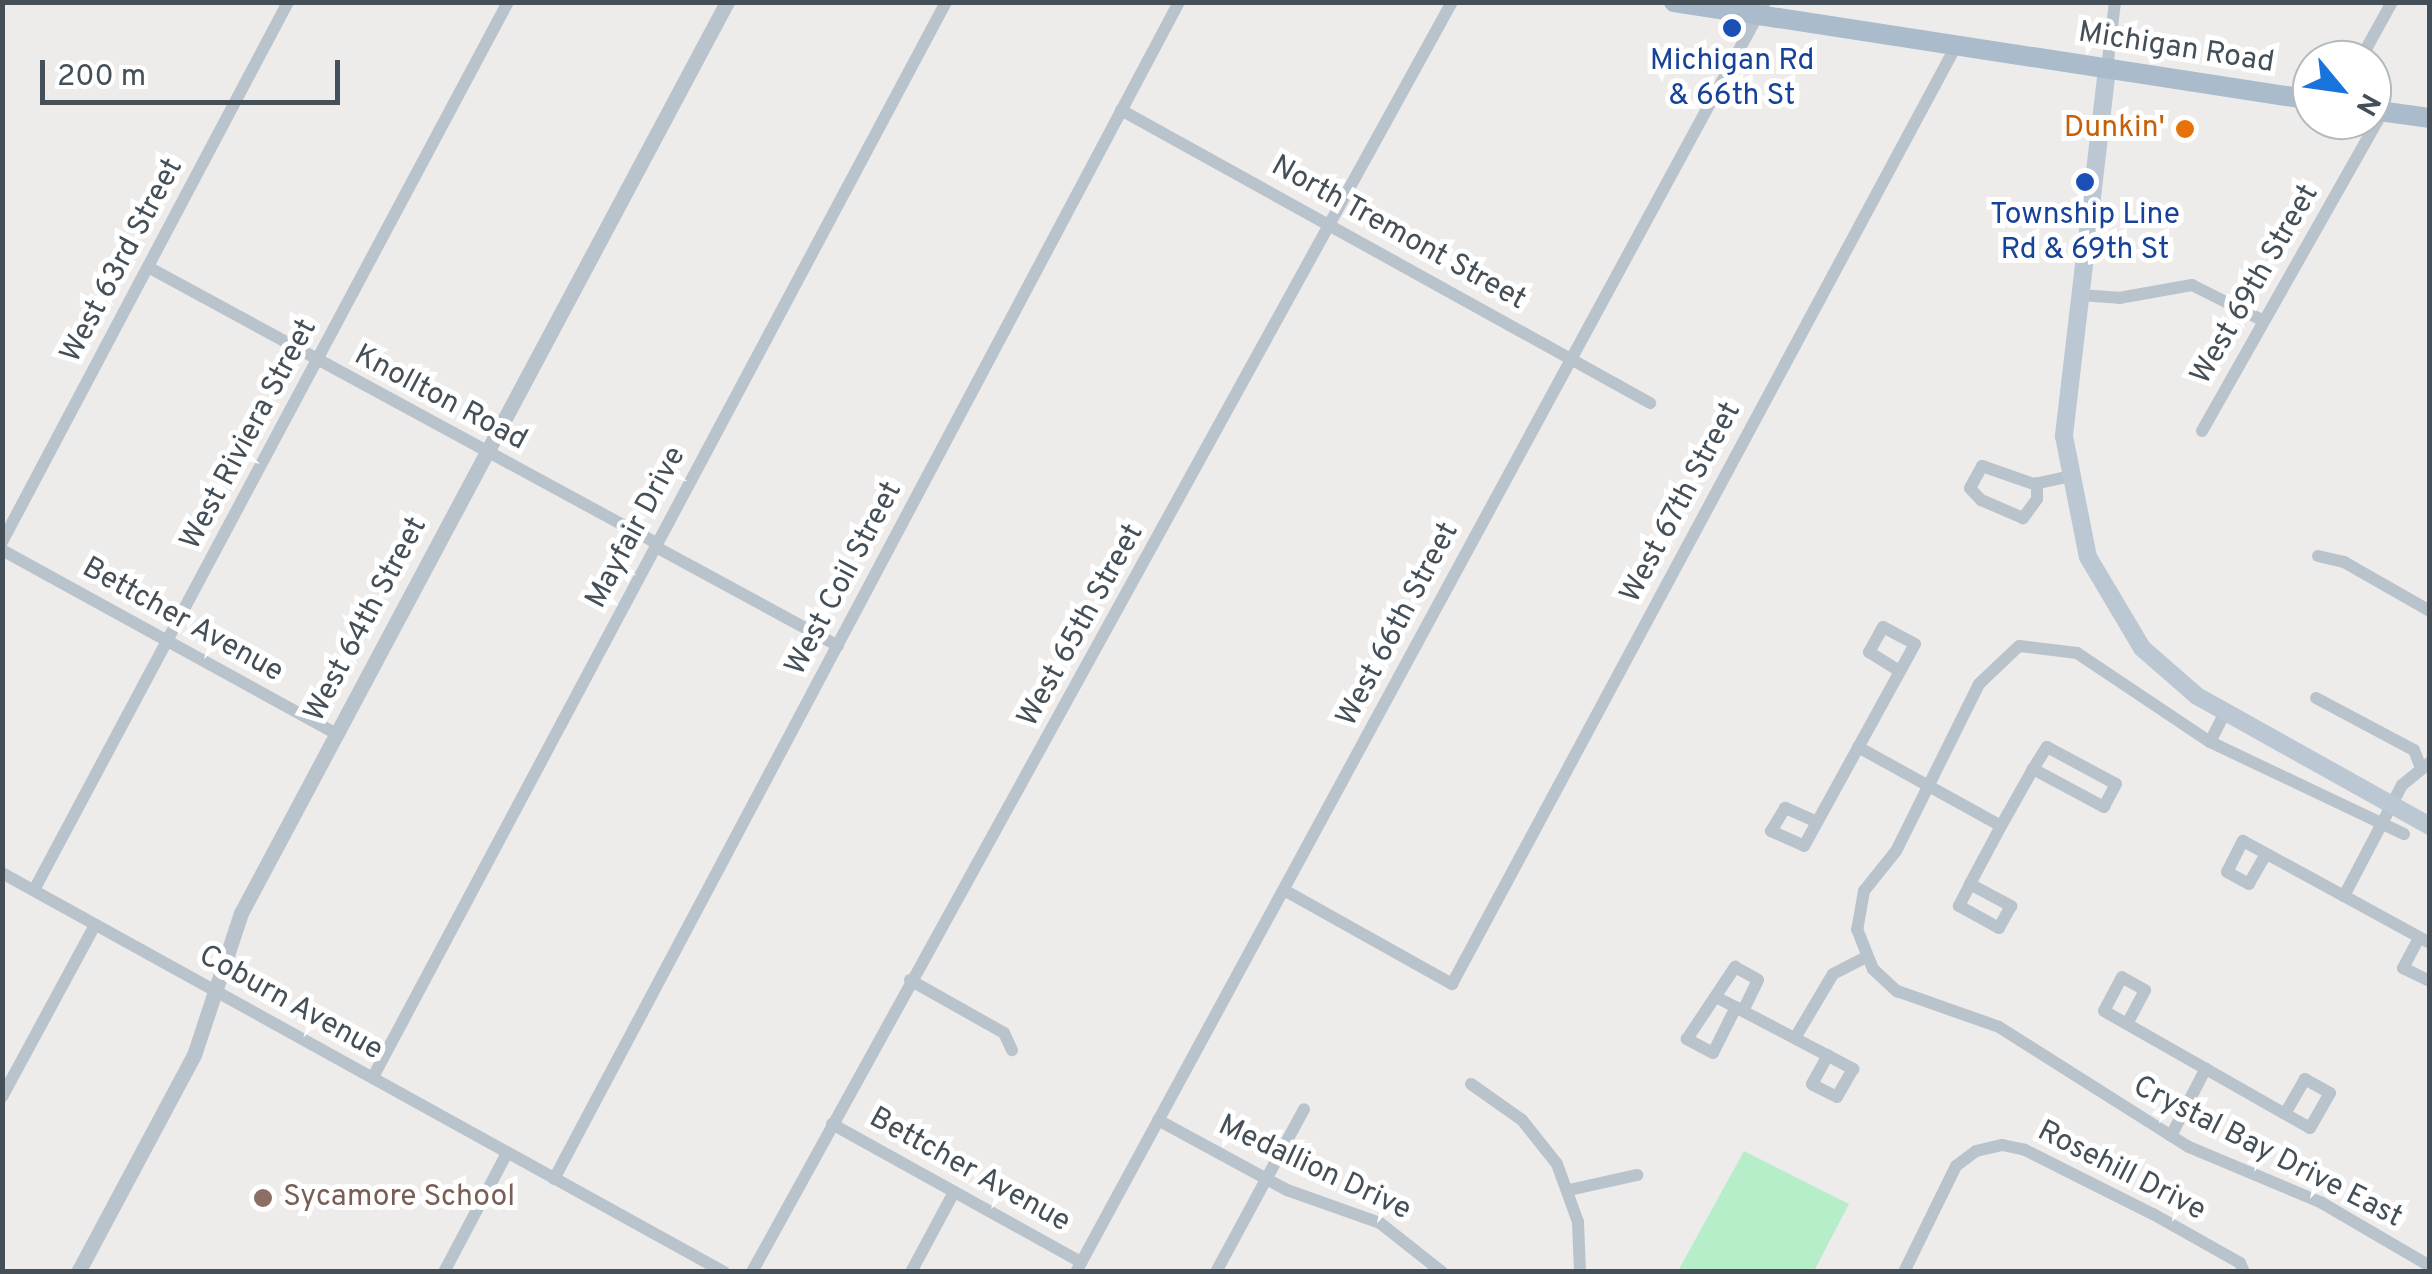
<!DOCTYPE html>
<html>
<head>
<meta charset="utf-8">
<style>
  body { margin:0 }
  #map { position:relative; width:2432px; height:1274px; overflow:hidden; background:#eeebeb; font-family:Overpass,sans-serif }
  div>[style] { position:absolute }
  .green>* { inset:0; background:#b7eeca }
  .minor>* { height:12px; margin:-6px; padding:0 6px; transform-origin:6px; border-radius:6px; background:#b9c3cb }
  .tertiary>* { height:15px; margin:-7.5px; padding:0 7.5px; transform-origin:7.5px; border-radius:7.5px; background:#b9c3cb }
  .secondary>* { height:18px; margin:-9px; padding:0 9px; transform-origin:9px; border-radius:9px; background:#bbc7d2 }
  .primary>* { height:20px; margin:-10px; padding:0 10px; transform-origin:10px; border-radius:10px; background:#aabccb }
  .dots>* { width:28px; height:28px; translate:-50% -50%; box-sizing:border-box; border:5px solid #fff; border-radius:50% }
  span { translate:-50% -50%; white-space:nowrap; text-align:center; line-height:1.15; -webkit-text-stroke:10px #fff; paint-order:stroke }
  .street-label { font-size:30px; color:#444f58 }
  .transit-label { font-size:30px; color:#164399 }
  .food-label { font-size:30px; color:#c56008 }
  .right { translate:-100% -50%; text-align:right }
  .education-label { font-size:30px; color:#785e54 }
  .left { translate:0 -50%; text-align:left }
  .frame { position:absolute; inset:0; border:5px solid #444f58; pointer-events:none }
  .north { position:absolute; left:2292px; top:40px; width:100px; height:100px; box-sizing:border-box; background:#fff; border:2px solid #b4b9bc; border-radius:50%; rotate:119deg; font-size:28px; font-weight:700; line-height:40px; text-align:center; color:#444f58 }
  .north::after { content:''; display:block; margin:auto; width:35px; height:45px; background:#1874db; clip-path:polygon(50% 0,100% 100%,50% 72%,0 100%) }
  .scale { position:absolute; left:40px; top:60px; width:300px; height:45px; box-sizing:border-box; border:5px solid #444f58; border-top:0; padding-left:12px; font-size:30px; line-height:35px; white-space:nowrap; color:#444f58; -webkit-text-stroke:8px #fff; paint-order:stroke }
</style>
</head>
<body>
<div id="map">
  <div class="green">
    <div style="clip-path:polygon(1744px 1151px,1849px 1204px,1814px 1271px,1678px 1271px)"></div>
  </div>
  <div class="minor">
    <div style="left:2360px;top:60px;width:66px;rotate:-61.1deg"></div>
    <div style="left:2107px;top:69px;width:67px;rotate:-83.2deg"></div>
    <div style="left:1121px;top:110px;width:605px;rotate:28.98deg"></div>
    <div style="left:148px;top:267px;width:580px;rotate:28.51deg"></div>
    <div style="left:2080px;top:295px;width:39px;rotate:4deg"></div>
    <div style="left:2119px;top:298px;width:74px;rotate:-10.1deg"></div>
    <div style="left:2192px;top:285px;width:80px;rotate:26.6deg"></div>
    <div style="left:2202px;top:431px;width:368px;rotate:-60.5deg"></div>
    <div style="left:2037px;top:483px;width:16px;rotate:90deg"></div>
    <div style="left:2037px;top:499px;width:24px;rotate:126deg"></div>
    <div style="left:2023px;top:518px;width:46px;rotate:-156.8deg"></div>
    <div style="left:1981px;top:500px;width:16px;rotate:-133deg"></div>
    <div style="left:1970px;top:488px;width:25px;rotate:-61deg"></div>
    <div style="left:1982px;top:466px;width:55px;rotate:19.1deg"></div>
    <div style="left:2034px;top:484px;width:34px;rotate:-12deg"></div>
    <div style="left:2px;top:542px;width:611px;rotate:-62.09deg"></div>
    <div style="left:656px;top:547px;width:207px;rotate:28.5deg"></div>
    <div style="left:2px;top:550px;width:384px;rotate:28.8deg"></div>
    <div style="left:2318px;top:556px;width:27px;rotate:13deg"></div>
    <div style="left:2344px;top:562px;width:99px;rotate:29.7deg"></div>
    <div style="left:2316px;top:698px;width:111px;rotate:28deg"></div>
    <div style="left:2414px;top:750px;width:19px;rotate:69deg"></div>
    <div style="left:2210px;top:742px;width:33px;rotate:-63deg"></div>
    <div style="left:1858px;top:747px;width:163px;rotate:28.9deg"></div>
    <div style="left:1817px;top:822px;width:35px;rotate:-156deg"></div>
    <div style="left:1785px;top:808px;width:27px;rotate:121deg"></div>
    <div style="left:1771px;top:831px;width:36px;rotate:24deg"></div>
    <div style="left:1804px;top:846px;width:230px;rotate:-61.2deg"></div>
    <div style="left:1915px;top:644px;width:36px;rotate:-152deg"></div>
    <div style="left:1883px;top:627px;width:29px;rotate:119deg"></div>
    <div style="left:1869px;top:652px;width:36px;rotate:32deg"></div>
    <div style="left:2404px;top:834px;width:215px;rotate:-154.6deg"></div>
    <div style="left:2210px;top:742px;width:160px;rotate:-146.2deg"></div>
    <div style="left:2077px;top:653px;width:58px;rotate:-173.1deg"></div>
    <div style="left:2019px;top:646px;width:55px;rotate:136.5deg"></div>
    <div style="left:1979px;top:684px;width:186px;rotate:116.4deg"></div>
    <div style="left:1896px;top:851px;width:51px;rotate:128.7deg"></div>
    <div style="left:1864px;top:891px;width:39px;rotate:100deg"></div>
    <div style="left:1857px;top:929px;width:43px;rotate:68.2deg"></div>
    <div style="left:1873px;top:969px;width:33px;rotate:43deg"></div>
    <div style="left:1897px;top:991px;width:108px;rotate:19.4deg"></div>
    <div style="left:1999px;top:1027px;width:225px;rotate:32.3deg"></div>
    <div style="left:2189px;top:1147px;width:144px;rotate:22.8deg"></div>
    <div style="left:2322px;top:1203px;width:125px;rotate:30.3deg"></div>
    <div style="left:2266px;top:854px;width:34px;rotate:120deg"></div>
    <div style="left:2249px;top:884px;width:25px;rotate:-151deg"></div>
    <div style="left:2227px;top:872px;width:35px;rotate:-63deg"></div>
    <div style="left:2243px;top:841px;width:115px;rotate:28.6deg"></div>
    <div style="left:2344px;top:896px;width:98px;rotate:28.7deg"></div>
    <div style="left:2px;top:873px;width:825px;rotate:28.93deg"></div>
    <div style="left:1970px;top:884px;width:47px;rotate:28.2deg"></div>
    <div style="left:2011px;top:906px;width:25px;rotate:119deg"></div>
    <div style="left:1999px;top:928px;width:46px;rotate:-151.2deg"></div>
    <div style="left:1959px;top:906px;width:25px;rotate:-63deg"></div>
    <div style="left:1970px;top:884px;width:66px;rotate:-61.9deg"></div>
    <div style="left:2001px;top:826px;width:65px;rotate:-60.7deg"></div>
    <div style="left:2033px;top:769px;width:26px;rotate:-58deg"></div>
    <div style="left:2047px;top:747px;width:78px;rotate:28.2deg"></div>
    <div style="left:2116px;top:784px;width:26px;rotate:118deg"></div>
    <div style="left:2104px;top:807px;width:81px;rotate:-151.8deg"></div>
    <div style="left:34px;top:890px;width:1007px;rotate:-61.91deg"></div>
    <div style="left:1284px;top:890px;width:193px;rotate:29.2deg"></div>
    <div style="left:1452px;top:984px;width:1065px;rotate:-61.75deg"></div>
    <div style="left:2344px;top:896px;width:125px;rotate:-62.4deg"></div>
    <div style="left:2402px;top:785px;width:36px;rotate:-39deg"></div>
    <div style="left:2419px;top:938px;width:34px;rotate:118deg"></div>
    <div style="left:2403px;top:968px;width:30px;rotate:26deg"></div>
    <div style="left:910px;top:980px;width:108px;rotate:29.4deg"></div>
    <div style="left:1004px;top:1033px;width:19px;rotate:65deg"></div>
    <div style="left:1718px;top:998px;width:153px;rotate:27.7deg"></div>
    <div style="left:1853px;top:1069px;width:32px;rotate:120deg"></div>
    <div style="left:1837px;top:1097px;width:28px;rotate:-153deg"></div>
    <div style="left:1812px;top:1084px;width:33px;rotate:-61deg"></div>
    <div style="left:1736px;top:1007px;width:51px;rotate:116.6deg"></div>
    <div style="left:1713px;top:1053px;width:30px;rotate:-152deg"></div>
    <div style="left:1687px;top:1039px;width:87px;rotate:-56.3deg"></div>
    <div style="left:1735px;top:967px;width:26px;rotate:29deg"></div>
    <div style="left:1758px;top:980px;width:34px;rotate:116deg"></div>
    <div style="left:2127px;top:1024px;width:38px;rotate:-62deg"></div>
    <div style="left:2145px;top:990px;width:26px;rotate:-151deg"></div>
    <div style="left:2122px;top:977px;width:38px;rotate:118deg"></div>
    <div style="left:2104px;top:1011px;width:237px;rotate:29.6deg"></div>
    <div style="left:2310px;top:1128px;width:40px;rotate:-60.3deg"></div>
    <div style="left:2330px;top:1093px;width:29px;rotate:-151deg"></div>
    <div style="left:2305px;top:1079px;width:39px;rotate:120deg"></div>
    <div style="left:1795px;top:1038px;width:74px;rotate:-59.3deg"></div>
    <div style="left:1833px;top:974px;width:37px;rotate:-27deg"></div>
    <div style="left:373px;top:1077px;width:1218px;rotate:-61.94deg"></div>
    <div style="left:1471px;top:1084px;width:62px;rotate:35.2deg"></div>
    <div style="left:1522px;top:1120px;width:56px;rotate:51.5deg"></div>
    <div style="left:1557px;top:1164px;width:62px;rotate:70.1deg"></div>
    <div style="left:1578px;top:1222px;width:50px;rotate:87.7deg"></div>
    <div style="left:2px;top:1097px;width:196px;rotate:-61.6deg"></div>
    <div style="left:1158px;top:1120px;width:147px;rotate:28.5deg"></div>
    <div style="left:1287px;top:1190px;width:99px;rotate:19.5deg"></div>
    <div style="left:1380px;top:1223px;width:79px;rotate:38.3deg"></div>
    <div style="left:832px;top:1124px;width:285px;rotate:29deg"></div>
    <div style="left:2171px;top:1136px;width:76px;rotate:-62.8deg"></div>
    <div style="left:554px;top:1179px;width:1333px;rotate:-62.03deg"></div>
    <div style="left:1569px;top:1190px;width:70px;rotate:-12.4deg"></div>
    <div style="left:444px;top:1272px;width:135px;rotate:-62.1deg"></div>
    <div style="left:752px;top:1272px;width:1450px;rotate:-61.14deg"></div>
    <div style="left:911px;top:1272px;width:91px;rotate:-61.7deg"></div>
    <div style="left:1076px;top:1272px;width:1445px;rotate:-61.52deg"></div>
    <div style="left:1216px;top:1272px;width:185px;rotate:-61.6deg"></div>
    <div style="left:1904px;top:1272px;width:118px;rotate:-63.9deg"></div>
    <div style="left:1956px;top:1166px;width:25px;rotate:-37deg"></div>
    <div style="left:1976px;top:1151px;width:27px;rotate:-13deg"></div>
    <div style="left:2002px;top:1145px;width:24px;rotate:12deg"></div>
    <div style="left:2025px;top:1150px;width:143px;rotate:26.6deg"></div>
    <div style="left:2153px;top:1214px;width:100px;rotate:29.4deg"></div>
    <div style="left:2240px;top:1263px;width:10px;rotate:66deg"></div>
  </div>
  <div class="tertiary">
    <div style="left:78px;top:1272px;width:246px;rotate:-61.9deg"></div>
    <div style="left:194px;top:1055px;width:150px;rotate:-71.7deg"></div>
    <div style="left:241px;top:913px;width:1033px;rotate:-61.92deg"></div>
  </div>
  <div class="secondary">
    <div style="left:2107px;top:69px;width:370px;rotate:96.7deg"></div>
    <div style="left:2064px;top:436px;width:123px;rotate:78.8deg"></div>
    <div style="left:2088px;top:557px;width:106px;rotate:59.3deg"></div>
    <div style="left:2142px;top:648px;width:73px;rotate:41.1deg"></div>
    <div style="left:2197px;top:696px;width:267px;rotate:29.2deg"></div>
  </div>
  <div class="primary">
    <div style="left:1674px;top:2px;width:645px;rotate:8.73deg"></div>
    <div style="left:2372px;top:110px;width:59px;rotate:7.9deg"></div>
  </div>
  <div class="dots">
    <div style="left:1732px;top:28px;background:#1a4fb4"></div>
    <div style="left:2185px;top:129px;background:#e8710a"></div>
    <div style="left:2085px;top:182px;background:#1a4fb4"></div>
    <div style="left:263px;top:1198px;background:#8d6e63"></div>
  </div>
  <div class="street-label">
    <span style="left:2176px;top:49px;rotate:9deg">Michigan Road</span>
    <span style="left:1398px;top:234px;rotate:29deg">North Tremont Street</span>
    <span style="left:123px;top:261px;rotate:-62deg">West 63rd Street</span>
    <span style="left:2256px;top:285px;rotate:-60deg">West 69th Street</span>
    <span style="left:440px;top:399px;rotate:28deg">Knollton Road</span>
    <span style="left:250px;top:435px;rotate:-62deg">West Riviera Street</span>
    <span style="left:1682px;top:503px;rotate:-62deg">West 67th Street</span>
    <span style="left:637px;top:528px;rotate:-62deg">Mayfair Drive</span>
    <span style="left:845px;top:579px;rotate:-62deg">West Coil Street</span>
    <span style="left:367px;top:620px;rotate:-62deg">West 64th Street</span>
    <span style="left:182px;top:621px;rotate:29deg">Bettcher Avenue</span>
    <span style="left:1399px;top:625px;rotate:-62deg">West 66th Street</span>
    <span style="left:1082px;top:626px;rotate:-61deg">West 65th Street</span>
    <span style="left:290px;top:1004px;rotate:29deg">Coburn Avenue</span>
    <span style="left:2267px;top:1153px;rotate:27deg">Crystal Bay Drive East</span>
    <span style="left:1314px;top:1169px;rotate:25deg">Medallion Drive</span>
    <span style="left:969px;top:1171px;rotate:29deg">Bettcher Avenue</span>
    <span style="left:2121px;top:1172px;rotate:27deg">Rosehill Drive</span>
  </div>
  <div class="transit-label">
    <span style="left:1732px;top:79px">Michigan Rd<br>&amp; 66th St</span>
    <span style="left:2085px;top:233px">Township Line<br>Rd &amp; 69th St</span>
  </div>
  <div class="food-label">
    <span class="right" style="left:2165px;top:129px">Dunkin'</span>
  </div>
  <div class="education-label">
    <span class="left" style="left:283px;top:1198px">Sycamore School</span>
  </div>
  <div class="frame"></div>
  <div class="north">N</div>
  <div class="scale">200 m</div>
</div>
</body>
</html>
